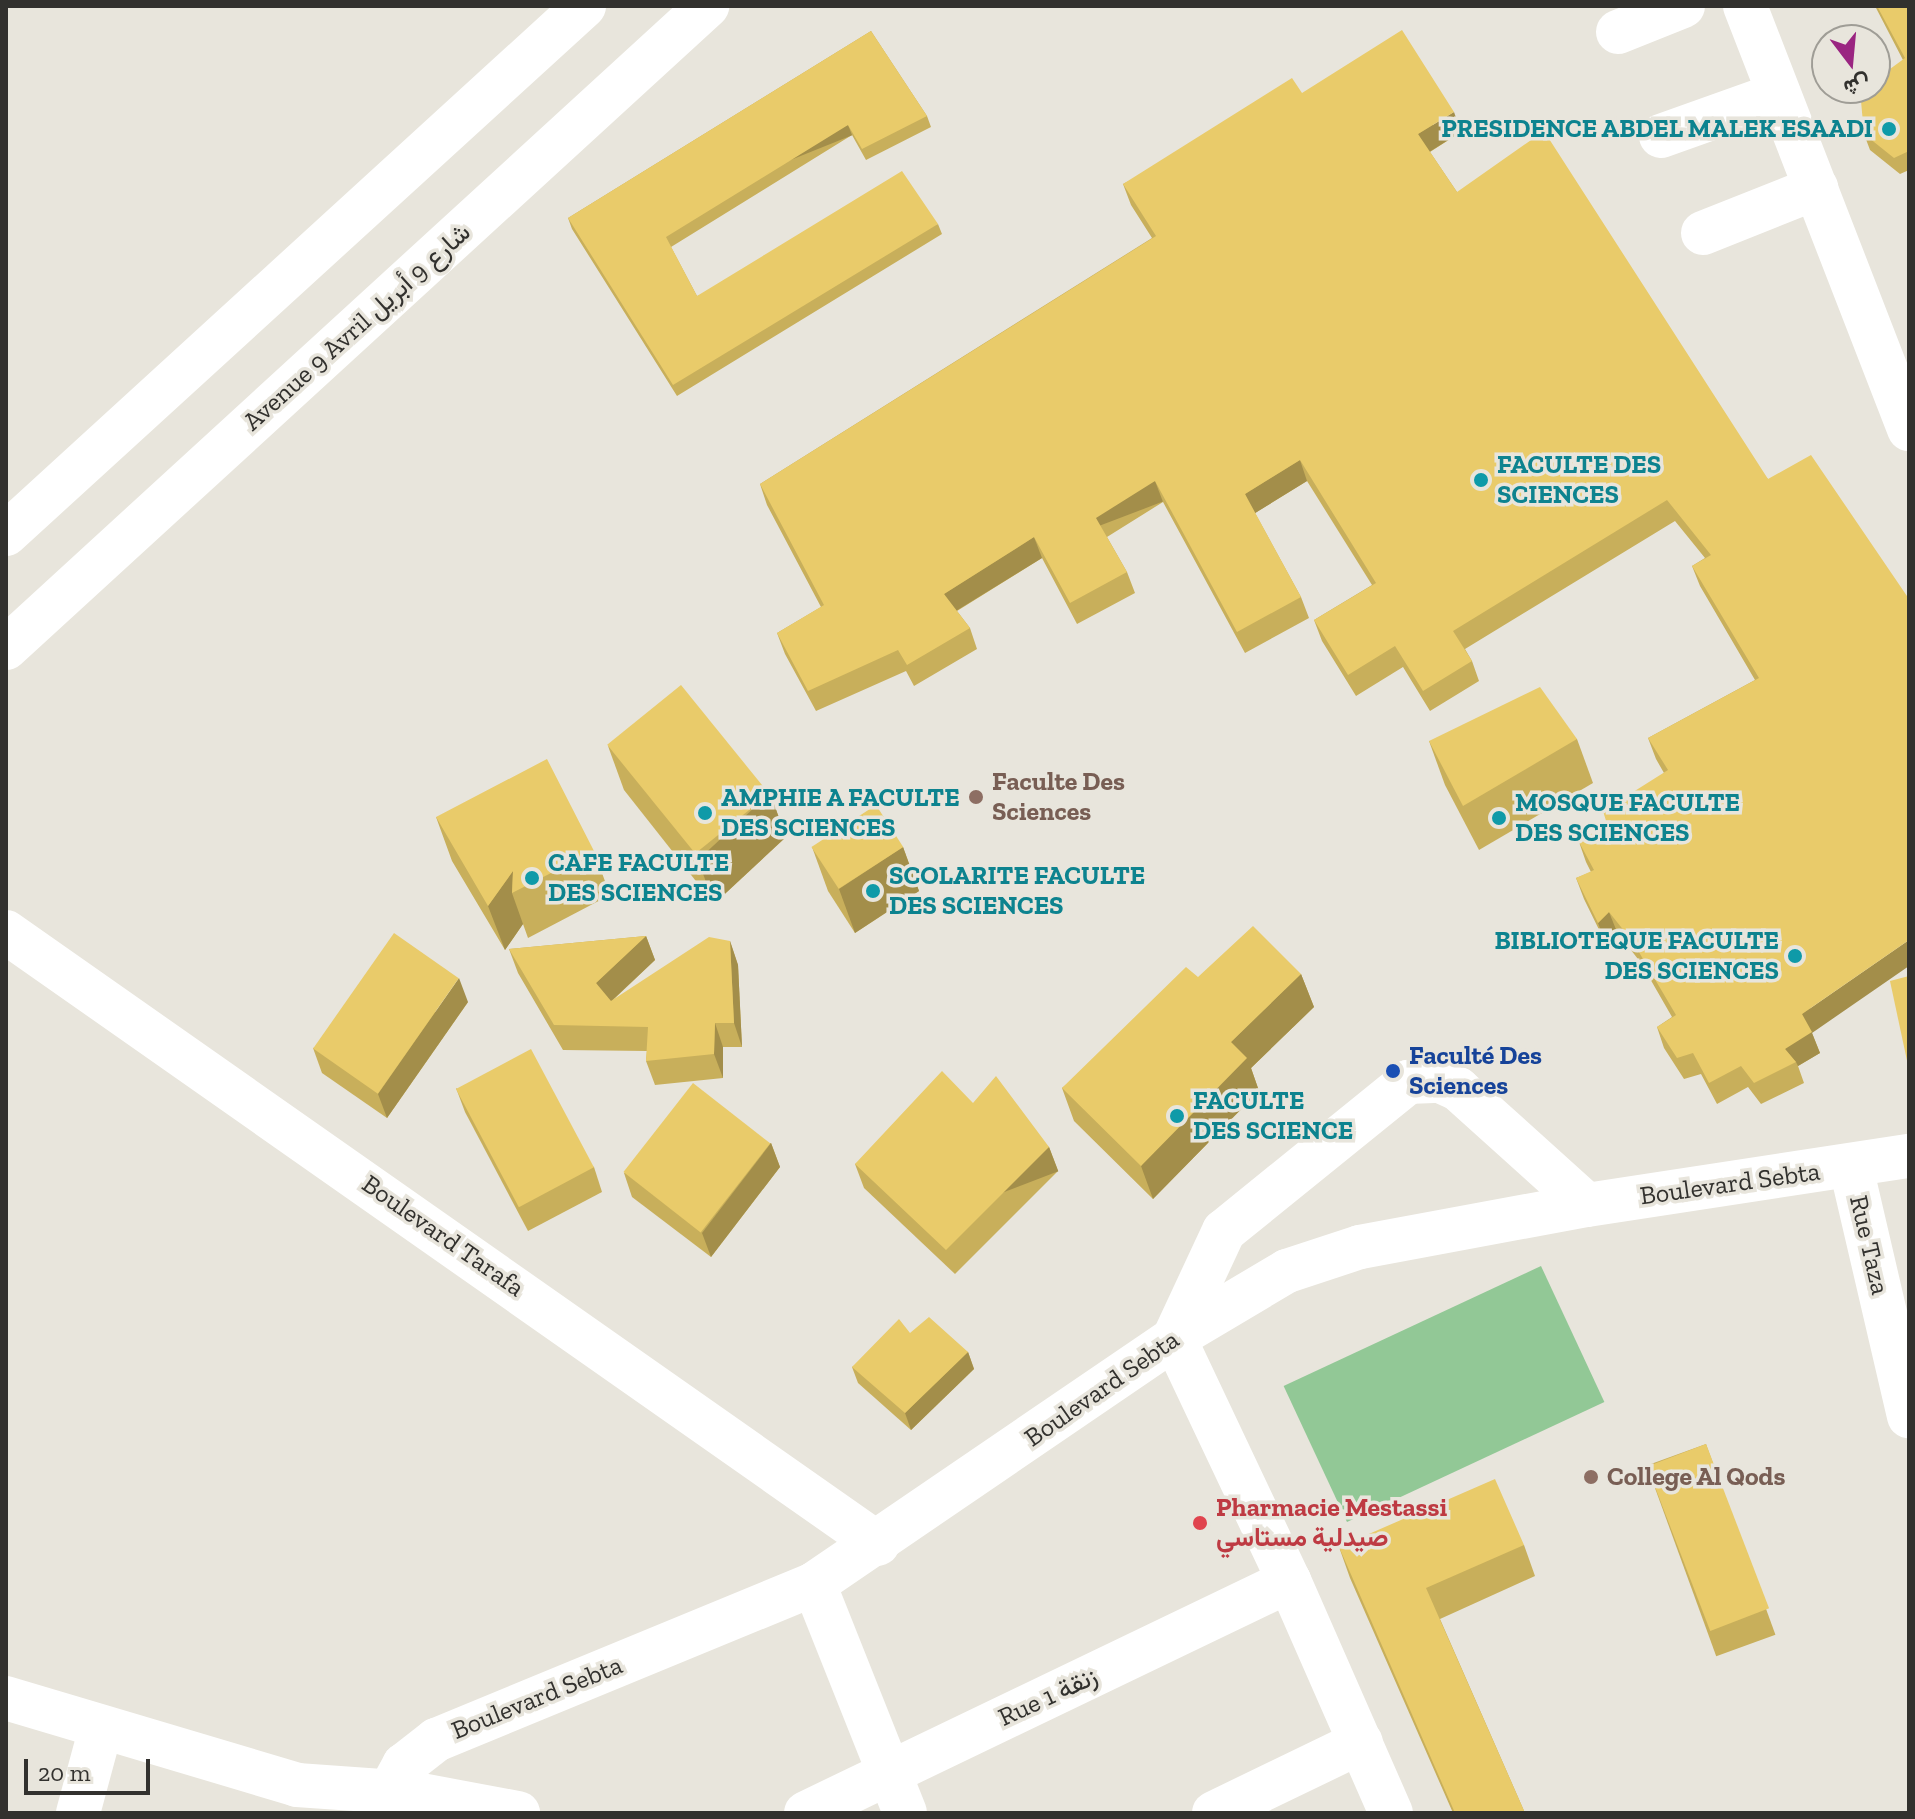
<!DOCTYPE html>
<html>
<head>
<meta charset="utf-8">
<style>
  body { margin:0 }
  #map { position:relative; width:1915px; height:1819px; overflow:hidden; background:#e8e5dc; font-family:"Zilla Slab",Vazirmatn,serif }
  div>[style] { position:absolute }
  .green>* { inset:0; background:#92c896; transform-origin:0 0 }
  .minor>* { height:44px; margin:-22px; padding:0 22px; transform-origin:22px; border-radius:22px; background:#fff }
  .highway>* { height:44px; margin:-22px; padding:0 22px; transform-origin:22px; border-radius:22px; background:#fff }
  .wall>* { inset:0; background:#c8af5b; transform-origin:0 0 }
  .shaded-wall>* { inset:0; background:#a38e4a; transform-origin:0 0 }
  .building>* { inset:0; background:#e9cb6a; transform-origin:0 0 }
  .dots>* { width:22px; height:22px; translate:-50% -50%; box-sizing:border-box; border:4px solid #e8e5dc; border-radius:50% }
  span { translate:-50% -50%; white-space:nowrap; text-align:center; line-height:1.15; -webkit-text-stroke:7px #e8e5dc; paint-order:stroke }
  .culture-label { font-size:26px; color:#0d838f; font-weight:700 }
  .right { translate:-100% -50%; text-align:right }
  .left { translate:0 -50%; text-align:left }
  .street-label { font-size:26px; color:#32312e }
  .education-label { font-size:26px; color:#785e54; font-weight:700 }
  .transit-label { font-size:26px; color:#164399; font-weight:700 }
  .health-label { font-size:26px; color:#be3a42; font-weight:700 }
  .frame { position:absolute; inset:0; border:8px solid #32312e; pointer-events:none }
  .north { position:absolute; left:1811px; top:24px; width:80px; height:80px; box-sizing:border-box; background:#e8e5dc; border:2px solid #9f9d96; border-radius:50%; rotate:164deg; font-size:22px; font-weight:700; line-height:32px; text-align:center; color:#32312e }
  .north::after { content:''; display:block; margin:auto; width:28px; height:36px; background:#9a2581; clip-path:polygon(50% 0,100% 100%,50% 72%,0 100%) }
  .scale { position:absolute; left:24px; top:1759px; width:126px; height:36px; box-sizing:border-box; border:4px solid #32312e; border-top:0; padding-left:10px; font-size:24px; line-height:28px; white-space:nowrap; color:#32312e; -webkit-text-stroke:6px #e8e5dc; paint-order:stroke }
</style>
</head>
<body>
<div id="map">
  <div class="green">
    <div style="left:1541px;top:1266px;width:150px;height:284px;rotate:65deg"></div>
  </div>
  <div class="minor">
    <div style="left:1745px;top:6px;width:454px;rotate:68.8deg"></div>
    <div style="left:1618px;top:32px;width:70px;rotate:-21.8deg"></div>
    <div style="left:1661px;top:136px;width:125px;rotate:-19.6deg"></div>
    <div style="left:1703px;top:233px;width:122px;rotate:-21.7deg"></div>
    <div style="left:6px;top:932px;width:1065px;rotate:35.06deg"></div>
    <div style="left:1851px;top:1167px;width:256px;rotate:76.9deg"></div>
    <div style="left:814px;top:1584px;width:246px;rotate:68.3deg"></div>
    <div style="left:6px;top:1698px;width:304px;rotate:16.6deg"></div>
    <div style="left:297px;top:1785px;width:113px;rotate:4deg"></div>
    <div style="left:410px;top:1793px;width:110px;rotate:10.5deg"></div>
    <div style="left:78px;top:1813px;width:88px;rotate:-74.9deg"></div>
    <div style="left:378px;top:1813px;width:55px;rotate:-61.6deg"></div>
    <div style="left:404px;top:1765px;width:41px;rotate:-38deg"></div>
    <div style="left:436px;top:1740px;width:409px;rotate:-22.4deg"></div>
    <div style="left:814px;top:1584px;width:436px;rotate:-34.3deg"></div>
    <div style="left:1174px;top:1338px;width:131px;rotate:-30.7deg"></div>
    <div style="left:1287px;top:1271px;width:77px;rotate:-18.2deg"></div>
    <div style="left:1360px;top:1247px;width:231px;rotate:-10.5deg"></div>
    <div style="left:1587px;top:1205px;width:326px;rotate:-8.7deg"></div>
    <div style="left:806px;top:1813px;width:536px;rotate:-25.66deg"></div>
    <div style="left:1214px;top:1813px;width:163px;rotate:-25.8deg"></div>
    <div style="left:1391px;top:1813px;width:253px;rotate:-113.7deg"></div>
    <div style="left:1289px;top:1581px;width:269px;rotate:-115.3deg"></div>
    <div style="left:1174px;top:1338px;width:118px;rotate:-65deg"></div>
    <div style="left:1224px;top:1231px;width:237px;rotate:-39deg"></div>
    <div style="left:1408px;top:1082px;width:32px;rotate:-2deg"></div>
    <div style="left:1440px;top:1081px;width:20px;rotate:24deg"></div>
    <div style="left:1458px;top:1089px;width:173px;rotate:42deg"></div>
  </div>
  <div class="highway">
    <div style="left:6px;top:534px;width:783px;rotate:-42.41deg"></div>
    <div style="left:6px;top:648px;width:951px;rotate:-42.48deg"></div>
  </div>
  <div class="wall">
    <div style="clip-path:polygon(1875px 6px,1909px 6px,1909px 170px,1900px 174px,1870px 150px,1864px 134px,1903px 60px)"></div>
    <div style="clip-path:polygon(871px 31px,927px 116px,931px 127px,866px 160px,852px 135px,671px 247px,697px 296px,938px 224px,942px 234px,677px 396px,572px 229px,568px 218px)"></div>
    <div style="clip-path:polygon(1302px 93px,1461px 132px,1430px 152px,1457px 192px,1768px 479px,1812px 1033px,1820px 1053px,1798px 1066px,1804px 1083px,1761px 1104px,1748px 1087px,1717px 1104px,1701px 1074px,1684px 1079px,1664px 1048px,1657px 1027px,1672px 1017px,1641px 963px,1617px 932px,1606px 944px,1584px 899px,1576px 878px,1591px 872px,1586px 862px,1579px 842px,1607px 824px,1664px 773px,1656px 759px,1648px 738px,1755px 680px,1700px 586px,1692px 566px,1705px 558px,1675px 521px,1465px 649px,1472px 661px,1479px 681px,1430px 711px,1403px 667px,1356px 696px,1322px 641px,1314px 620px,1372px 585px,1307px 481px,1255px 513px,1301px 597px,1309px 618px,1245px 653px,1163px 502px,1107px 537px,1127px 572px,1135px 593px,1077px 624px,1042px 558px,957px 611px,970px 628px,977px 649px,914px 686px,906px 671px,816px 711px,785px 654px,777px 633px,821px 607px,767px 505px,760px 484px,1152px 238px,1131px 205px,1123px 184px)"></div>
    <div style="clip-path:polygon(1577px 739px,1593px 783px,1479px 850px,1445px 785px,1429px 741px)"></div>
    <div style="clip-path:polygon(608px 746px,770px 793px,786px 837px,714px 904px,624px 790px)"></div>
    <div style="clip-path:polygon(436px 817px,594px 851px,610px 895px,528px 938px,523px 924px,505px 950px,452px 861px)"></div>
    <div style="clip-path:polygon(812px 847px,903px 847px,919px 891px,855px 933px,828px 891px)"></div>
    <div style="clip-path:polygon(646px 936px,655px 960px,613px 1000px,730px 941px,738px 965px,742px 1047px,723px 1047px,723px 1078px,655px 1085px,646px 1061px,647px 1051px,563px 1050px,518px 973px,509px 949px)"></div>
    <div style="clip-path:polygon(1301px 974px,1314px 1007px,1251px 1068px,1259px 1091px,1153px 1199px,1074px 1121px,1062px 1088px,1198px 977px)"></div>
    <div style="clip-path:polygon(468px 1002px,387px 1118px,322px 1073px,313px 1048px)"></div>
    <div style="clip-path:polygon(456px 1088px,594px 1167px,602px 1192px,528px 1231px,465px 1112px)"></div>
    <div style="clip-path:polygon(973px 1103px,1049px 1147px,1058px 1171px,955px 1274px,864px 1188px,855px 1164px)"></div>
    <div style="clip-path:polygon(771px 1143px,780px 1167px,711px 1257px,632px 1197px,624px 1173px)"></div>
    <div style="clip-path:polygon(910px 1333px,968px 1352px,974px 1369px,911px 1430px,858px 1383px,852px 1367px)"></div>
    <div style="left:1706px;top:1444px;width:203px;height:63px;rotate:70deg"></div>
    <div style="clip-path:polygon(1524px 1545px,1535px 1576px,1440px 1619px,1525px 1813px,1453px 1813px,1350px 1578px,1339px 1547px)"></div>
  </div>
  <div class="shaded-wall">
    <div style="clip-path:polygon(1454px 112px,1461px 132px,1426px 154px,1418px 134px)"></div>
    <div style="left:848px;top:125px;width:11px;height:214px;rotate:68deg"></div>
    <div style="clip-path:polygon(1300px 460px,1307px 481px,1252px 515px,1245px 494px)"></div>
    <div style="left:1155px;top:481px;width:22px;height:70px;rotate:69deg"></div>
    <div style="clip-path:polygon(1034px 537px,1042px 558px,951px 614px,944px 594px)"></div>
    <div style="clip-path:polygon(770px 793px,786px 837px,714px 904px,698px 860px)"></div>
    <div style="clip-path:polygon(903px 847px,919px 891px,855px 933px,839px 889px)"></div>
    <div style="clip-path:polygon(513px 871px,512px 893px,523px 924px,505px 950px,488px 906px)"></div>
    <div style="clip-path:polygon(1609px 912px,1617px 932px,1606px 944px,1598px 923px)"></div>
    <div style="clip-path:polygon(646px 936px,655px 960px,605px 1007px,596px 983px)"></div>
    <div style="clip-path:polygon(1909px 940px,1909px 966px,1812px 1033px,1820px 1053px,1798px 1066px,1796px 1062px,1785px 1049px,1802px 1014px)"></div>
    <div style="clip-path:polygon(730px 941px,738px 965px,742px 1047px,734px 1023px)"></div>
    <div style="clip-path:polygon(1301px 974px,1314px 1007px,1251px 1068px,1259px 1091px,1153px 1199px,1141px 1166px,1231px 1042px)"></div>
    <div style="clip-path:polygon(459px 978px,468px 1002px,387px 1118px,378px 1094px)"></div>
    <div style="clip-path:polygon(715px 1023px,723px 1047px,723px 1078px,714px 1054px)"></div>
    <div style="clip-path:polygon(771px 1143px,780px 1167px,711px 1257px,702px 1233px)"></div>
    <div style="left:1049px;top:1147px;width:26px;height:146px;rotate:69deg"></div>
    <div style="clip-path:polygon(968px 1352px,974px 1369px,911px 1430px,905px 1413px)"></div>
  </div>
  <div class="building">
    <div style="clip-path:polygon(1877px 6px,1909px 6px,1909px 151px,1894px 158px,1864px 134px,1860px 90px,1863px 88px,1875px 88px,1875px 80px,1905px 58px)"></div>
    <div style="clip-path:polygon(1402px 30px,1454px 112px,1418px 134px,1457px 192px,1544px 131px,1768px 479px,1811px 455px,1909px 599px,1909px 940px,1802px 1014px,1812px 1032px,1785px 1049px,1796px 1062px,1754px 1083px,1741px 1066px,1709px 1083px,1693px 1053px,1677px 1058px,1657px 1027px,1676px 1015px,1633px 942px,1609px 912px,1598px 923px,1576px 878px,1594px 870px,1579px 842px,1607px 824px,1603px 811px,1668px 770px,1648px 738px,1759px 678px,1692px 566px,1711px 555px,1667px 500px,1453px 631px,1472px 661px,1423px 691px,1395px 646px,1348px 675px,1314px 620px,1376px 583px,1300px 460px,1245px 494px,1301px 597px,1237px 632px,1155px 481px,1096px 518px,1127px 572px,1070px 603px,1034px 537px,944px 594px,970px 628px,907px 665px,898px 650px,808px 691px,777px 633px,824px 605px,760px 484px,1156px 236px,1123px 184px,1292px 78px,1302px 93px)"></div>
    <div style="clip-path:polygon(871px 31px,927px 116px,862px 149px,848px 125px,666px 237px,697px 296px,902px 171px,938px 224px,673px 385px,568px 218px)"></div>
    <div style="left:681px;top:685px;width:140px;height:95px;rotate:51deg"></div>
    <div style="clip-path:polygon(1540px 687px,1577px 739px,1463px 806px,1429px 741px)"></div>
    <div style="clip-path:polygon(547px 759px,594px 851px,512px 893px,513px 871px,488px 906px,436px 817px)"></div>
    <div style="left:876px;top:805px;width:50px;height:77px;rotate:57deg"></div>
    <div style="clip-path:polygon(1253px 926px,1301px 974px,1231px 1042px,1247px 1058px,1141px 1166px,1062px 1088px,1186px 967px,1198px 977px)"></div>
    <div style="left:394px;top:933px;width:79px;height:141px;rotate:35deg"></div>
    <div style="clip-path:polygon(646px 936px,596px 983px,611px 1001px,709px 937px,730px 941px,734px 1023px,715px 1023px,714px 1054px,646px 1061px,648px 1027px,554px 1025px,509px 949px)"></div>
    <div style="clip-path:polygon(1909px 976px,1909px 1070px,1890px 981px)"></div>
    <div style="left:531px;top:1049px;width:134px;height:85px;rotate:62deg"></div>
    <div style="clip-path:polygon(942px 1071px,973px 1103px,996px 1076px,1049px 1147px,946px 1250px,855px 1164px)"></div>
    <div style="left:693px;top:1083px;width:98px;height:113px;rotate:38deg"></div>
    <div style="clip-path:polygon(929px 1317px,968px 1352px,905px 1413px,852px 1367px,899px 1319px,910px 1333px)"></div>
    <div style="left:1706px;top:1444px;width:176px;height:63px;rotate:69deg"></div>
    <div style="clip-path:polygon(1495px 1479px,1524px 1545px,1426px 1588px,1525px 1813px,1455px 1813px,1339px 1547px)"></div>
  </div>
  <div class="dots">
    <div style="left:1889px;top:129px;background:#0f9aa8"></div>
    <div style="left:1481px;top:480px;background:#0f9aa8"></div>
    <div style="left:976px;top:797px;background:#8d6e63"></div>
    <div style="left:705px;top:813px;background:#0f9aa8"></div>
    <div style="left:1499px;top:818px;background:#0f9aa8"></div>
    <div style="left:532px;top:878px;background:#0f9aa8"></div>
    <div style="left:873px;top:891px;background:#0f9aa8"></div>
    <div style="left:1795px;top:956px;background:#0f9aa8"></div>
    <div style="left:1393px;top:1071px;background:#1a4fb4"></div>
    <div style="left:1177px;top:1116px;background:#0f9aa8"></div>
    <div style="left:1591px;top:1477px;background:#8d6e63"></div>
    <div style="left:1200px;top:1523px;background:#e0444e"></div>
  </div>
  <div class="culture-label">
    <span class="right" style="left:1873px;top:129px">PRESIDENCE ABDEL MALEK ESAADI</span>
    <span class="left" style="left:1497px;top:480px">FACULTE DES<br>SCIENCES</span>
    <span class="left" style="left:721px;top:813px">AMPHIE A FACULTE<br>DES SCIENCES</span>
    <span class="left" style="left:1515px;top:818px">MOSQUE FACULTE<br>DES SCIENCES</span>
    <span class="left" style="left:548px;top:878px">CAFE FACULTE<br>DES SCIENCES</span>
    <span class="left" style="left:889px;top:891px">SCOLARITE FACULTE<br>DES SCIENCES</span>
    <span class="right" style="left:1779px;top:956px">BIBLIOTEQUE FACULTE<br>DES SCIENCES</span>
    <span class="left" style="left:1193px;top:1116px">FACULTE<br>DES SCIENCE</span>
  </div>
  <div class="street-label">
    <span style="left:357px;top:327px;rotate:-42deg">Avenue 9 Avril شارع 9 أبريل</span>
    <span style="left:1730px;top:1184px;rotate:-8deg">Boulevard Sebta</span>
    <span style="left:443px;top:1236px;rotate:35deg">Boulevard Tarafa</span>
    <span style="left:1869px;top:1245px;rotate:77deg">Rue Taza</span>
    <span style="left:1102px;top:1389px;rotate:-35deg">Boulevard Sebta</span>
    <span style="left:1048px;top:1697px;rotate:-25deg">Rue 1 زنقة</span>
    <span style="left:537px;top:1698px;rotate:-22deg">Boulevard Sebta</span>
  </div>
  <div class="education-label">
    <span class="left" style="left:992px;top:797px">Faculte Des<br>Sciences</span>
    <span class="left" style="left:1607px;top:1477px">College Al Qods</span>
  </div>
  <div class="transit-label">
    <span class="left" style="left:1409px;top:1071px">Faculté Des<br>Sciences</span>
  </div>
  <div class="health-label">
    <span class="left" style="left:1216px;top:1523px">Pharmacie Mestassi<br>صيدلية مستاسي</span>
  </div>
  <div class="frame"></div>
  <div class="north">ش</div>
  <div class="scale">20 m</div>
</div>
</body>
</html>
